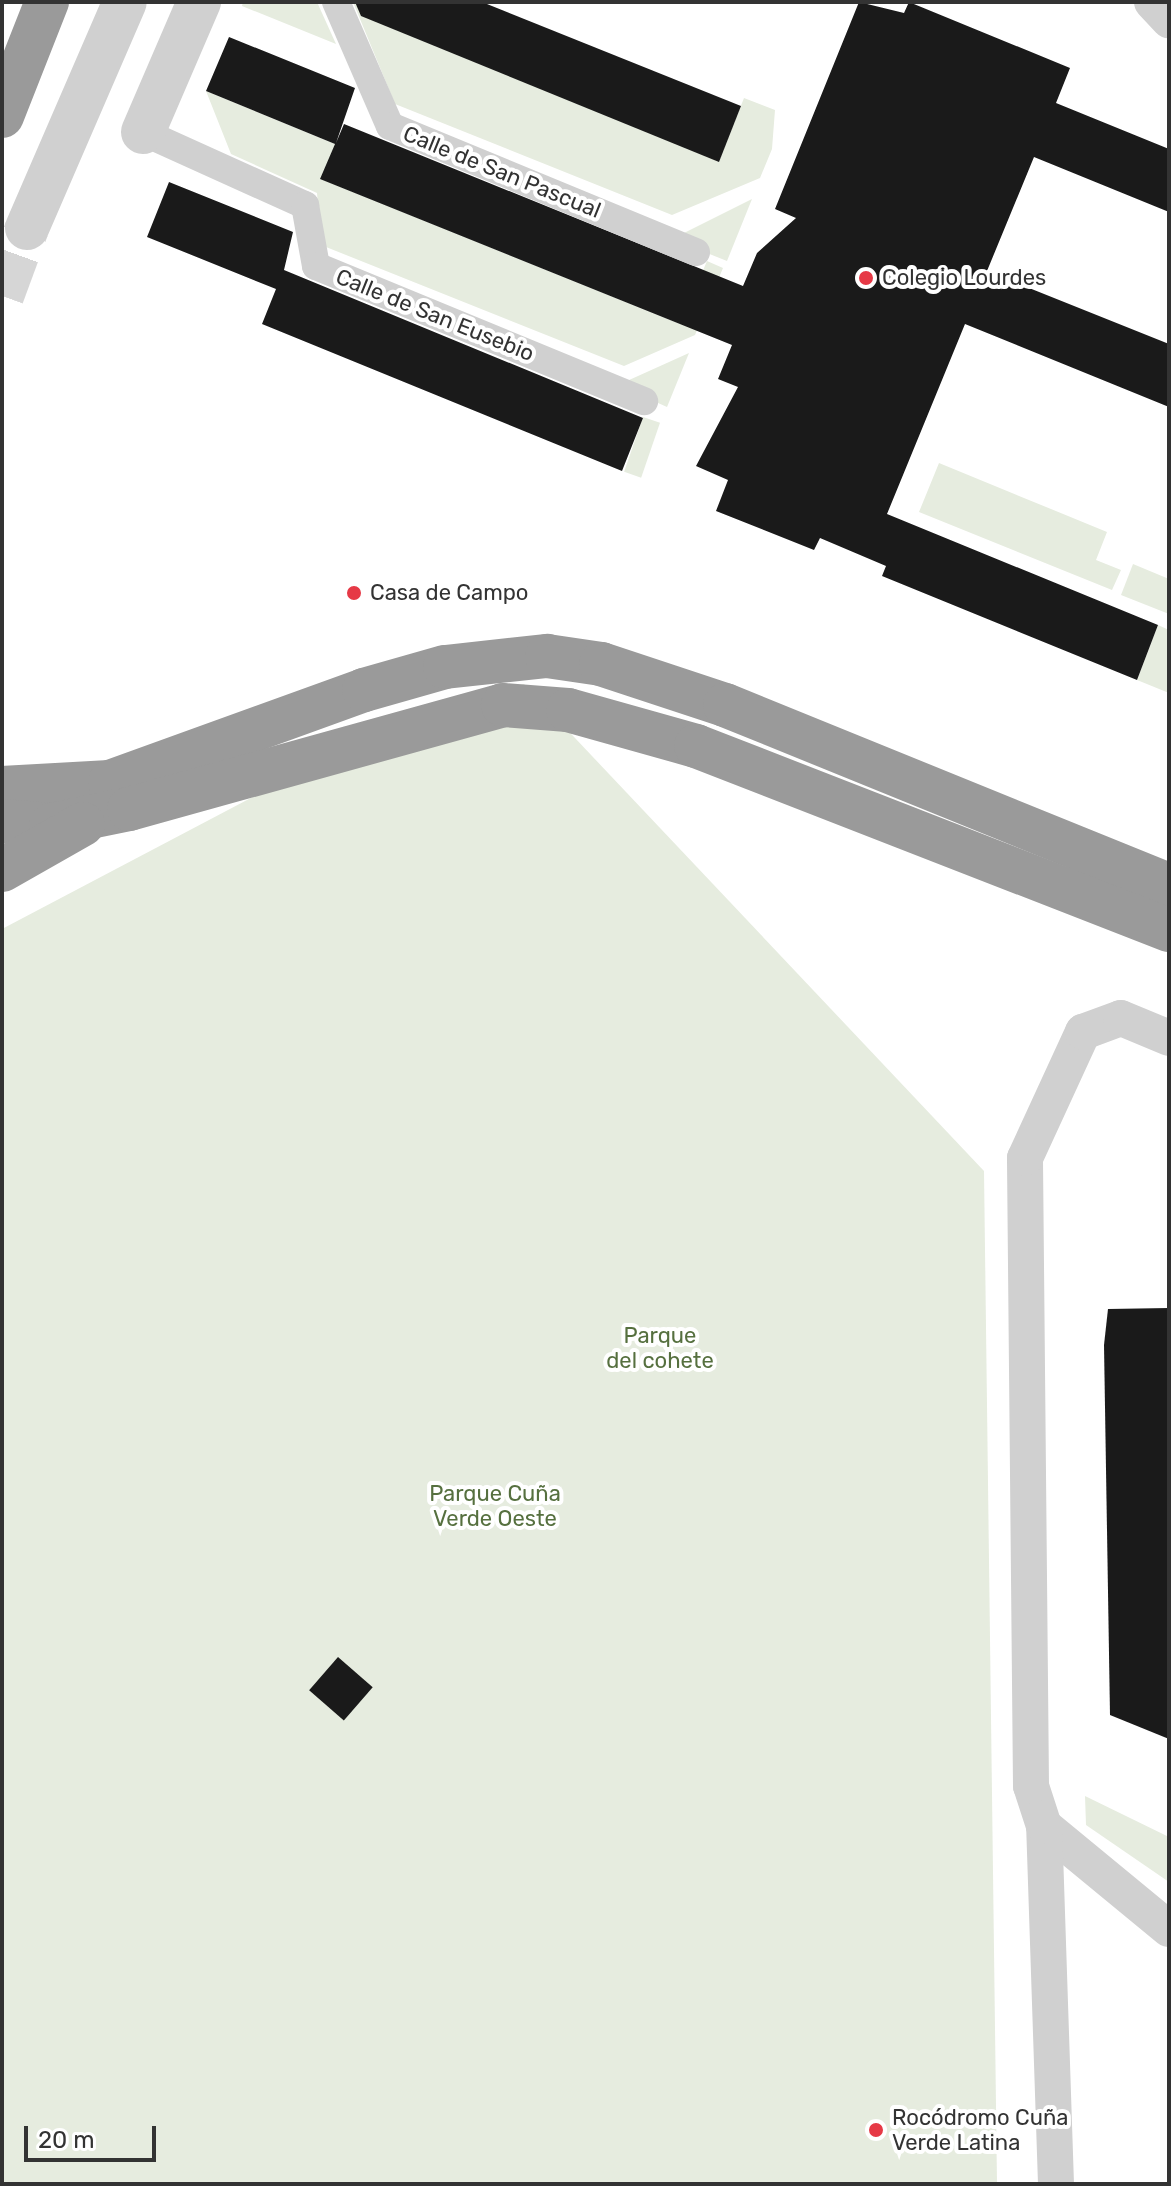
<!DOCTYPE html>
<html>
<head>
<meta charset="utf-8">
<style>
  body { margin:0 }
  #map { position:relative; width:1171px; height:2186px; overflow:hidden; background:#fff; font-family:Rubik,sans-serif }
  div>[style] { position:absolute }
  .green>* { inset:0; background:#e6ecdf; transform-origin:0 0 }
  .building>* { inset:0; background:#1a1a1a; transform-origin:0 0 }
  .tertiary-tunnel>* { height:44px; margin-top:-22px; transform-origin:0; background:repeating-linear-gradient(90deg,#d6d6d6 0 44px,transparent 0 66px) }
  .pedestrian>* { height:28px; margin:-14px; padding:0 14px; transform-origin:14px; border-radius:14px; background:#d0d0d0 }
  .minor>* { height:36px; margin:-18px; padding:0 18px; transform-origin:18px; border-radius:18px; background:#d0d0d0 }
  .tertiary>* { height:44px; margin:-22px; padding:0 22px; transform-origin:22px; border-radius:22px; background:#d0d0d0 }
  .motorway>* { height:44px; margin:-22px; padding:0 22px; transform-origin:22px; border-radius:22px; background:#9a9a9a }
  .dots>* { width:22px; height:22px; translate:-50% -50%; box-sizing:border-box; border:4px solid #fff; border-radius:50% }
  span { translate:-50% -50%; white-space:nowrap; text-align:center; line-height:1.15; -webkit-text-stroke:8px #fff; paint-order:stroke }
  .street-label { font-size:22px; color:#333 }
  .poi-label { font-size:22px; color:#333 }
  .left { translate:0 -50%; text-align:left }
  .park-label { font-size:22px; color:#56703f }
  .frame { position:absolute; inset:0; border:4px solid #333; pointer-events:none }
  .scale { position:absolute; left:24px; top:2126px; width:132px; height:36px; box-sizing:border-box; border:4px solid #333; border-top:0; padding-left:10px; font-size:24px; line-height:28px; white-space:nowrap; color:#333; -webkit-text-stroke:6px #fff; paint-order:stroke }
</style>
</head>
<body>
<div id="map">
  <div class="green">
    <div style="clip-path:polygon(243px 2px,317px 2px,336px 44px,242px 6px)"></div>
    <div style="clip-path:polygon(353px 2px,393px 2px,719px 161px,744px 98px,775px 110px,772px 149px,760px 178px,672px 215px,395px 104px)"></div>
    <div style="clip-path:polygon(206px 91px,335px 144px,321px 179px,680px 324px,707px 261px,723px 268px,695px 335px,624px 366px,321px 245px,317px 193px,231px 154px)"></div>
    <div style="clip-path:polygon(752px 199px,727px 261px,672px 239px)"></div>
    <div style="clip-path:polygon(689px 353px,667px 407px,618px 385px)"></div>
    <div style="left:643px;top:417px;width:18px;height:58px;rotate:19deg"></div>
    <div style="clip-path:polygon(939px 463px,1107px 532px,1096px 560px,1121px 570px,1112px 590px,919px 512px)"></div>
    <div style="clip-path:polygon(1133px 564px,1169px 579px,1169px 614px,1121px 595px)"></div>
    <div style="clip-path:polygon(1158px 625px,1169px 630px,1169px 693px,1137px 680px)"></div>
    <div style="clip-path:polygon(524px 684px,984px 1171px,997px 2184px,2px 2184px,2px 929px,431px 703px)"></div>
    <div style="clip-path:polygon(1085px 1796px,1169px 1837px,1169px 1882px,1086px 1825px)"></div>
  </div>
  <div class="building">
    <div style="clip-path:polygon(355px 2px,482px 2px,741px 106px,719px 162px,361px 16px)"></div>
    <div style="clip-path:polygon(859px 2px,904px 13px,909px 2px,1070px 68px,1056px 103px,1169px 149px,1169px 212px,1034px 157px,987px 271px,1169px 344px,1169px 407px,965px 324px,887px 514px,1158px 625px,1137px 680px,882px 576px,886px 566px,820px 538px,814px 550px,716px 511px,728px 480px,696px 466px,738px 387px,718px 379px,732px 345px,320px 179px,335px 144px,206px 91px,229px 37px,355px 88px,336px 143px,344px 124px,743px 286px,757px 253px,796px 218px,775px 209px)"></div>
    <div style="clip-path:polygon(169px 182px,293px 232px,284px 270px,643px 418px,622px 471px,262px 324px,276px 289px,147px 237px)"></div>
    <div style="clip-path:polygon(1169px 1308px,1169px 1739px,1110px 1715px,1104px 1345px,1108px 1309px)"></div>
    <div style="left:338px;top:1657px;width:46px;height:44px;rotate:41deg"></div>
  </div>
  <div class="tertiary-tunnel">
    <div style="left:2px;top:296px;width:72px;rotate:-69.8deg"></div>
  </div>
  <div class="pedestrian">
    <div style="left:336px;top:2px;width:135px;rotate:66.5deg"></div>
    <div style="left:390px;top:126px;width:331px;rotate:22.4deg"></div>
    <div style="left:143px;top:132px;width:178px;rotate:24.3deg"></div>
    <div style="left:305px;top:205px;width:62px;rotate:79.8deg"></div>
    <div style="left:316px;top:266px;width:355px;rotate:22.4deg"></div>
  </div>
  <div class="minor">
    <div style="left:1152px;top:2px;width:25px;rotate:47deg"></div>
    <div style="left:1044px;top:1826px;width:162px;rotate:39.5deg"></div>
    <div style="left:1056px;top:2184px;width:358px;rotate:-91.9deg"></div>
    <div style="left:1044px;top:1826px;width:42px;rotate:-108deg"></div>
    <div style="left:1031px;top:1786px;width:628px;rotate:-90.55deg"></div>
    <div style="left:1025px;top:1158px;width:139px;rotate:-65.3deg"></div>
    <div style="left:1083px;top:1032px;width:40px;rotate:-20.2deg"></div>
    <div style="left:1121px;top:1018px;width:52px;rotate:22.6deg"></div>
  </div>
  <div class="tertiary">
    <div style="left:143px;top:132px;width:142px;rotate:-66.7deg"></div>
    <div style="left:27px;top:228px;width:246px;rotate:-66.6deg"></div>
  </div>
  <div class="motorway">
    <div style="left:2px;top:116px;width:123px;rotate:-68.5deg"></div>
    <div style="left:2px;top:788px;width:108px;rotate:-3.2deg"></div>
    <div style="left:110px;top:782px;width:270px;rotate:-19.9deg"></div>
    <div style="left:364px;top:690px;width:84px;rotate:-15.9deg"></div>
    <div style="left:445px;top:667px;width:103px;rotate:-6.2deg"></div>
    <div style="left:547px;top:656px;width:55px;rotate:8.4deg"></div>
    <div style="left:601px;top:664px;width:131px;rotate:18.3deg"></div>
    <div style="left:725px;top:705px;width:479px;rotate:22.1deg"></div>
    <div style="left:2px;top:821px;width:49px;rotate:4.7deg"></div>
    <div style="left:51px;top:825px;width:80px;rotate:-11.6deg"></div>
    <div style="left:129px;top:809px;width:388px;rotate:-15.5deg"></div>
    <div style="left:503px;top:705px;width:65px;rotate:4.4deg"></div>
    <div style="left:568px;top:710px;width:133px;rotate:15.7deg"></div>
    <div style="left:696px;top:746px;width:508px;rotate:21.26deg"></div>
    <div style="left:2px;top:870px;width:93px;rotate:-29.6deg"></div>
  </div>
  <div class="dots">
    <div style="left:866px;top:278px;background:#e63946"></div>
    <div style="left:354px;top:593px;background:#e63946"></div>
    <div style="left:876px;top:2130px;background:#e63946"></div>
  </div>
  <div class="street-label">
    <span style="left:502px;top:172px;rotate:22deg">Calle de San Pascual</span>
    <span style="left:435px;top:315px;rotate:22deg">Calle de San Eusebio</span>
  </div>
  <div class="poi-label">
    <span class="left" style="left:882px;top:278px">Colegio Lourdes</span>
    <span class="left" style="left:370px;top:593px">Casa de Campo</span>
    <span class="left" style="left:892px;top:2130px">Rocódromo Cuña<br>Verde Latina</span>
  </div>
  <div class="park-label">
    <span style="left:660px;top:1348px">Parque<br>del cohete</span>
    <span style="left:495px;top:1506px">Parque Cuña<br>Verde Oeste</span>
  </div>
  <div class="frame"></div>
  <div class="scale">20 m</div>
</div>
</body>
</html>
